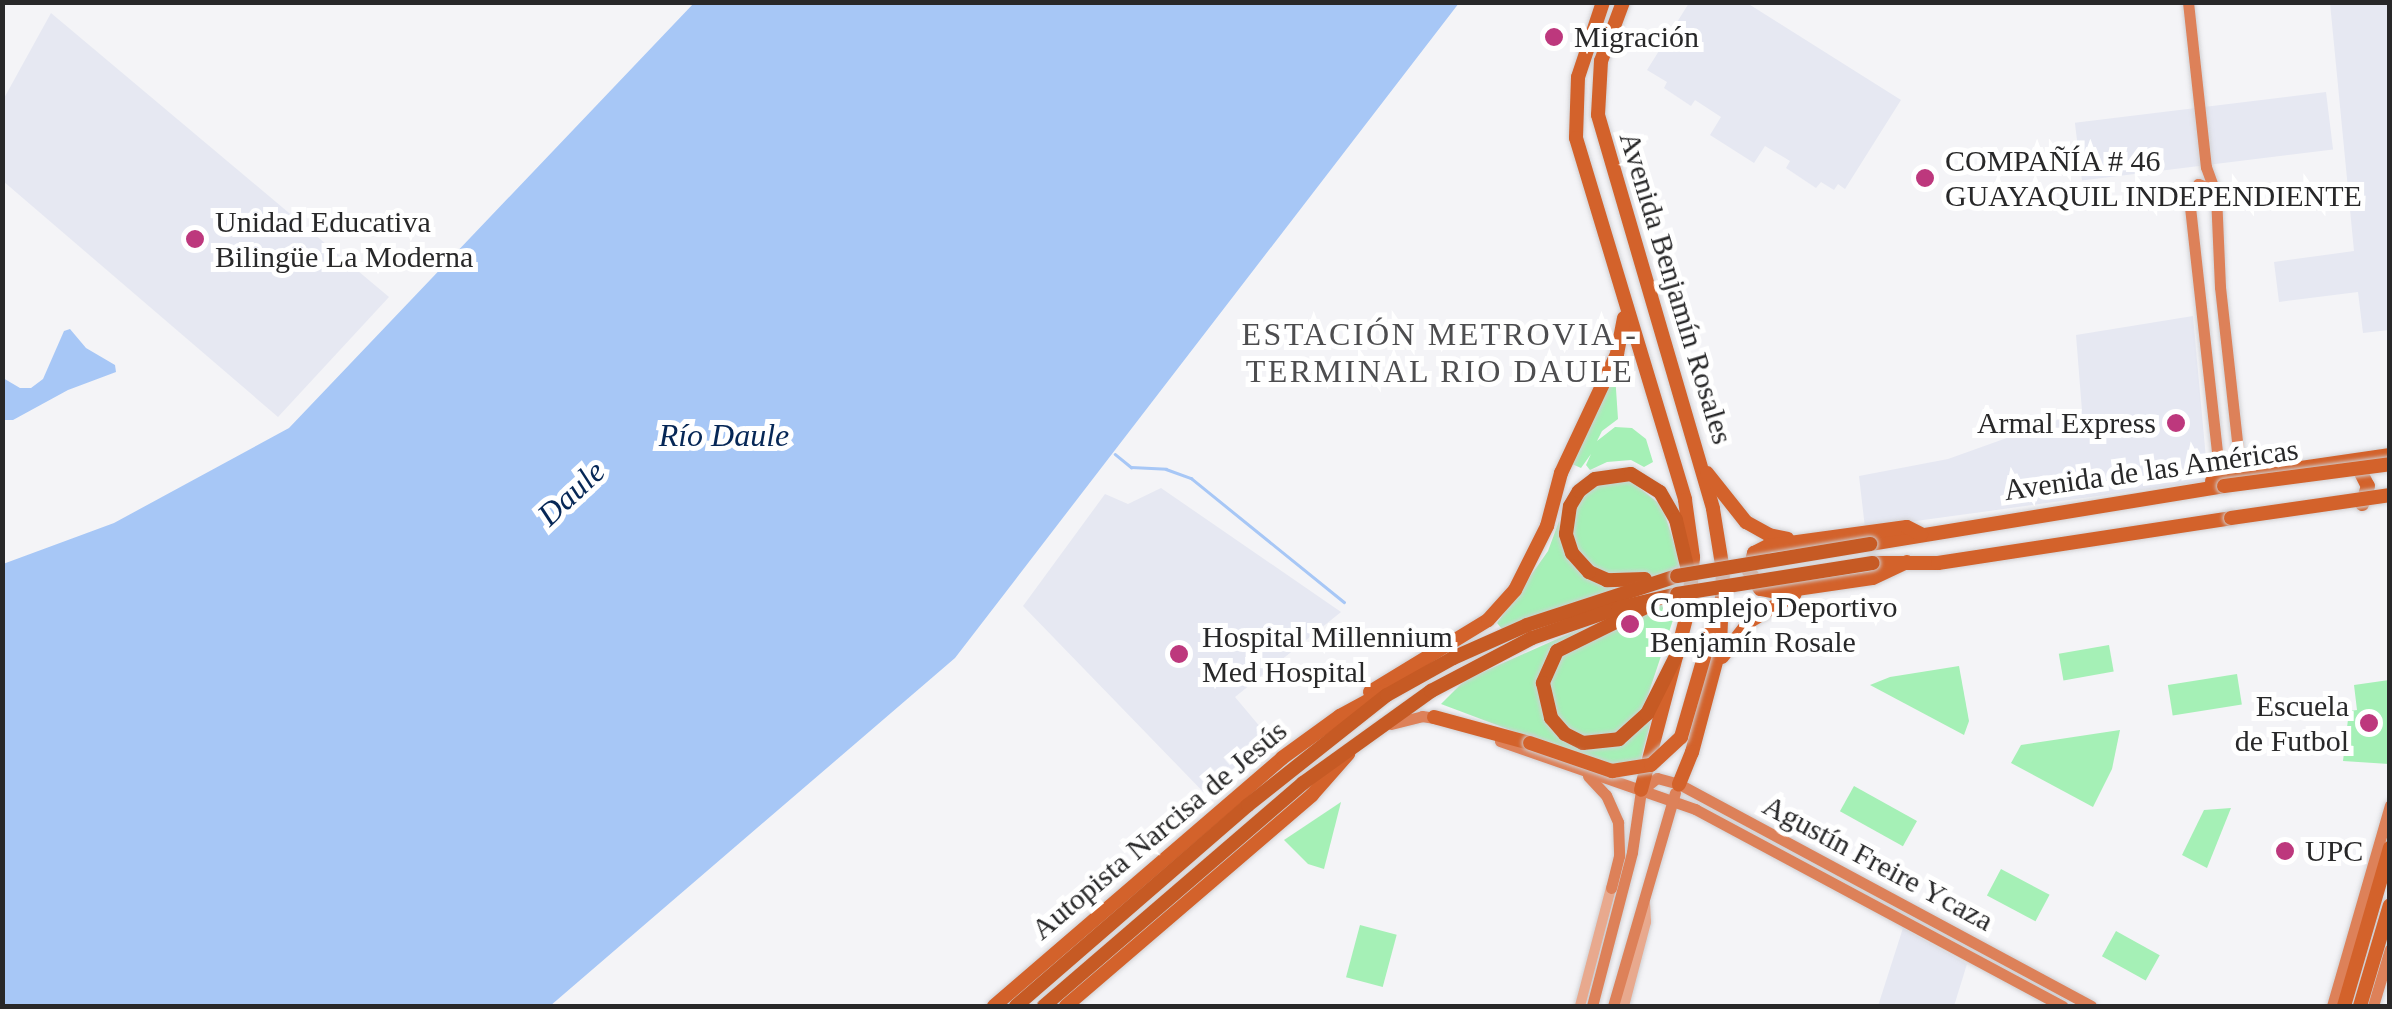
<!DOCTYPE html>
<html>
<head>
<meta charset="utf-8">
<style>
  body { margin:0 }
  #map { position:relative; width:2392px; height:1009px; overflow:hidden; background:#f4f4f7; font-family:"Times New Roman",serif }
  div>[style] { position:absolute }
  .built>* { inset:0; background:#e6e8f2; transform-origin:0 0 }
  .green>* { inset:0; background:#a5f0b6; transform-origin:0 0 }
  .water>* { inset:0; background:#a7c7f6 }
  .stream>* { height:2.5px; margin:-1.25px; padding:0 1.25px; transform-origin:1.25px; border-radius:1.25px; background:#a7c7f6 }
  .roads { filter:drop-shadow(0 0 2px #cfcfd2) drop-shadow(0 0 2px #cfcfd2) }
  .tertiary>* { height:10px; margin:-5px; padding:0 5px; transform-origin:5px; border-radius:5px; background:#e8a98e }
  .secondary>* { height:11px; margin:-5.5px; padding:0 5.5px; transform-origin:5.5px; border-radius:5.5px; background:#dd8159 }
  .primary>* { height:14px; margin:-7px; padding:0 7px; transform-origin:7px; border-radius:7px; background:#d3622b }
  .trunk>* { height:14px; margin:-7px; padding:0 7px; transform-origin:7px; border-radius:7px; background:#c65a24 }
  .bridges { filter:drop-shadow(0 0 2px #cfcfd2) drop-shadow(0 0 2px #cfcfd2) }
  .primary-bridge>* { height:14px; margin:-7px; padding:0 7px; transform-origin:7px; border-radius:7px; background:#d3622b }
  .trunk-bridge>* { height:14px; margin:-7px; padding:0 7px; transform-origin:7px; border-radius:7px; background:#c65a24 }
  .dots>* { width:28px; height:28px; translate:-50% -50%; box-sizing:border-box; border:5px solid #fff; border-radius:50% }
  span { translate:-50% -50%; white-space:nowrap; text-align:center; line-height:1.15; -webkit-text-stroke:10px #fff; paint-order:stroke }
  .poi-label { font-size:30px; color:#282829 }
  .left { translate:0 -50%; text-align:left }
  .right { translate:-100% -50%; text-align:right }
  .street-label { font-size:30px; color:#282829 }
  .neighbourhood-label { font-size:32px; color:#4d4d4f; letter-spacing:2.5px }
  .water-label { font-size:32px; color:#062756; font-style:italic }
  .frame { position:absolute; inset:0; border:5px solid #282829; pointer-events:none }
</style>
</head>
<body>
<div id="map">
  <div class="built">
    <div style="clip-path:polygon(1689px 3px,1747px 3px,1901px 100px,1845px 189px,1838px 184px,1834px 190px,1821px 182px,1816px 188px,1786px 168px,1790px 161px,1765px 146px,1754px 163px,1710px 135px,1721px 117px,1695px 100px,1691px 106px,1664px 88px,1667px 82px,1647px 70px)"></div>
    <div style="clip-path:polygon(2330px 3px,2389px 3px,2389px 330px,2363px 333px,2358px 292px,2279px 302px,2274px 262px,2354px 251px)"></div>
    <div style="clip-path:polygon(51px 13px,389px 297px,278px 417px,3px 181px,3px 100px)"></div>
    <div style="left:2326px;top:92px;width:58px;height:253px;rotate:83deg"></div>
    <div style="clip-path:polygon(2193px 316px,2208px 481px,1865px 528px,1859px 476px,1948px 459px,2082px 411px,2076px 335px)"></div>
    <div style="clip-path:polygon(1161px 488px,1341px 612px,1235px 697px,1272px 741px,1212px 801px,1023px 606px,1105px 494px,1128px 504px)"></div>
    <div style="clip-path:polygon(1903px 928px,1967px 964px,1954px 1006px,1878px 1006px)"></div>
  </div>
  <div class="green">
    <div style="clip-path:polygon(1615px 374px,1618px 419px,1602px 431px,1597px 441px,1615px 427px,1632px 428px,1646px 439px,1653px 462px,1644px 467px,1631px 460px,1607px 462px,1590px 470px,1586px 465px,1591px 454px,1581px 468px,1572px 464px)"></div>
    <div style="clip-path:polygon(1631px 481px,1662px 506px,1679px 558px,1678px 605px,1645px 704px,1652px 717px,1639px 766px,1601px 764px,1441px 704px,1465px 680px,1602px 619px,1596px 595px,1502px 629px,1497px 623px,1548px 551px,1559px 521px,1564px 551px,1572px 540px,1571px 516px,1582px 496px,1602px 482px)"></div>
    <div style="left:2109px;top:645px;width:27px;height:51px;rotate:80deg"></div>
    <div style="clip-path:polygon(1959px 666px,1969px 721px,1964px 735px,1870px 685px,1890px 677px)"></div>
    <div style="left:2237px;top:674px;width:31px;height:70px;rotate:81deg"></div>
    <div style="clip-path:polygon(2389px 680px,2389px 764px,2343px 761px,2349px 711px,2357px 710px,2354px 685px)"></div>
    <div style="clip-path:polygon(2120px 730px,2112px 769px,2093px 807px,2011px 763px,2021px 745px)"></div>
    <div style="left:1854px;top:786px;width:72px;height:29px;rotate:29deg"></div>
    <div style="clip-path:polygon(1341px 802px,1324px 869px,1308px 864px,1284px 840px)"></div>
    <div style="clip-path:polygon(2231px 808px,2207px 868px,2182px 855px,2204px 810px)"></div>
    <div style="left:2001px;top:869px;width:55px;height:30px;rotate:28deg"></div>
    <div style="left:1360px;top:925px;width:38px;height:54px;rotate:15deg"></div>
    <div style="left:2116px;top:931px;width:50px;height:29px;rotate:29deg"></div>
  </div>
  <div class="water">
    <div style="clip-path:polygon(694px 3px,1459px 3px,955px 658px,550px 1006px,3px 1006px,3px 564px,114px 523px,289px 428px)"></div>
    <div style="clip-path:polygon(70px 329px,86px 348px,115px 365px,116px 372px,68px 390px,13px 420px,3px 420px,3px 378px,20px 388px,31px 388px,43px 379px,64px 331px)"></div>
  </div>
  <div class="stream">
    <div style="left:1115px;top:454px;width:21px;rotate:39deg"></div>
    <div style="left:1131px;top:467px;width:35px;rotate:3deg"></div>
    <div style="left:1166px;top:469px;width:27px;rotate:20deg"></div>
    <div style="left:1191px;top:478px;width:197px;rotate:39deg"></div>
  </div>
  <div class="roads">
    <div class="tertiary">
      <div style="left:1580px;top:1006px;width:122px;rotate:-75.3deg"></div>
      <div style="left:1624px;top:1006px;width:87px;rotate:-75.3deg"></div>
      <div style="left:1646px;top:922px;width:18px;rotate:-93deg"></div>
    </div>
    <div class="secondary">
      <div style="left:2188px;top:2px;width:166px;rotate:83.8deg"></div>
      <div style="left:2206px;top:167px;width:30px;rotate:70deg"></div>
      <div style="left:2216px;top:195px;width:92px;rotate:87.5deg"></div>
      <div style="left:2220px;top:287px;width:190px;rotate:83.7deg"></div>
      <div style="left:2214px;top:190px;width:17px;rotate:-159deg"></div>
      <div style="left:2198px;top:184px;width:17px;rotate:123deg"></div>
      <div style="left:2189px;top:198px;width:283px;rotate:83.7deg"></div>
      <div style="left:1391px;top:724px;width:32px;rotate:-14deg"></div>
      <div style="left:1422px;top:716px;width:19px;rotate:9deg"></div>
      <div style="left:1500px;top:741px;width:207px;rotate:19.2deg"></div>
      <div style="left:1695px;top:809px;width:417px;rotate:28.2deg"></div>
      <div style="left:1588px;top:776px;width:26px;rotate:47deg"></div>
      <div style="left:1606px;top:795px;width:30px;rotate:66deg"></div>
      <div style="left:1618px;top:822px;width:34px;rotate:88deg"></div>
      <div style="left:1619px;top:856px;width:33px;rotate:104deg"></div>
      <div style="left:1642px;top:790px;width:19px;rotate:-39deg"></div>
      <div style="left:1657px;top:778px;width:23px;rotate:15deg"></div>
      <div style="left:1679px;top:784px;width:468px;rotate:28.3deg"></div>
      <div style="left:1592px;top:1006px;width:159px;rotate:-75.4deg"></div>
      <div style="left:1632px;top:852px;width:63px;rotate:-81.7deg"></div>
      <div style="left:1613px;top:1006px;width:222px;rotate:-73.8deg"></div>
      <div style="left:2332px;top:1006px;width:209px;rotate:-73.9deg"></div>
      <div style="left:2373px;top:1006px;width:59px;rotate:-73.4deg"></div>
    </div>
    <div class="primary">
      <div style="left:1603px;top:2px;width:79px;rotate:108.4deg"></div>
      <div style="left:1578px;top:77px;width:61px;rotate:91.9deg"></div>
      <div style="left:1576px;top:138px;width:378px;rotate:73.2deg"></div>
      <div style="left:1685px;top:500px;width:58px;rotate:82deg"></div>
      <div style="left:1693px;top:557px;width:50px;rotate:94.6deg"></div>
      <div style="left:1689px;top:607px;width:189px;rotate:104.7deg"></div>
      <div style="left:1623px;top:2px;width:63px;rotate:110.4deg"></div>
      <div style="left:1601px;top:61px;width:54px;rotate:93.2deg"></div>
      <div style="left:1598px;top:115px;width:410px;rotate:73.7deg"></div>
      <div style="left:1713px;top:509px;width:63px;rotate:80.8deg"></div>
      <div style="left:1723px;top:571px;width:76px;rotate:92.3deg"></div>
      <div style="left:1720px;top:647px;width:109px;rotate:104.9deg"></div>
      <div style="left:1692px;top:752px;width:35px;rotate:112deg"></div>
      <div style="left:2355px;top:461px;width:28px;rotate:63deg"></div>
      <div style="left:2368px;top:486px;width:19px;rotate:108deg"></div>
      <div style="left:1707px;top:473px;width:63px;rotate:51.5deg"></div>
      <div style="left:1746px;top:522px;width:26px;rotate:29deg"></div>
      <div style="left:1769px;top:535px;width:19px;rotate:12deg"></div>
      <div style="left:2212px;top:481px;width:180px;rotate:-8.3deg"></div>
      <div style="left:1870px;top:544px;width:359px;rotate:-9.3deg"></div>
      <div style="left:1907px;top:562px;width:38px;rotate:155deg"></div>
      <div style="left:1872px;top:578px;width:97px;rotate:171.7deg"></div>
      <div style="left:1776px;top:592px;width:16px;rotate:-169deg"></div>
      <div style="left:1760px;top:589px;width:21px;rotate:-121deg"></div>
      <div style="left:1749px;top:571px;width:19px;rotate:-74deg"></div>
      <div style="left:1754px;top:553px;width:16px;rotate:-27deg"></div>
      <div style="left:1768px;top:546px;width:140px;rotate:-7.8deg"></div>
      <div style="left:1907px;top:527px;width:16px;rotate:27deg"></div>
      <div style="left:1873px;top:563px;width:65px"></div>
      <div style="left:1938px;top:563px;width:296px;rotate:-8.7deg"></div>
      <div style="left:1705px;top:654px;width:50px;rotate:-74.8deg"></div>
      <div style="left:1722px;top:657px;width:46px;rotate:-52.1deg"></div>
      <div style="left:1750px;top:621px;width:52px;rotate:-31deg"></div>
      <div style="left:1370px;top:692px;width:138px;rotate:-31.4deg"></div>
      <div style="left:1488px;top:620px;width:40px;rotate:-48deg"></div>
      <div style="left:1515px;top:590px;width:72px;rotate:-63.4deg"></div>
      <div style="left:1547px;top:526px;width:55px;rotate:-75.2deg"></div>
      <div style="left:1561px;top:473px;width:132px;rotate:-64.8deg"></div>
      <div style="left:1617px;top:354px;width:37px;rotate:-79deg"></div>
      <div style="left:1434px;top:717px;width:99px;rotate:15.2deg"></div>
      <div style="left:994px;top:1006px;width:380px;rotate:-40.7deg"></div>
      <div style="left:1282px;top:758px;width:72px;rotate:-35.9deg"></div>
      <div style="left:1340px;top:716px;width:52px;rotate:-28.5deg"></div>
      <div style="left:1066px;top:1006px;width:324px;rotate:-40.6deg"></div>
      <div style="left:1312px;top:795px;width:55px;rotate:-48.7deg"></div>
      <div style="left:2344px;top:1006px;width:165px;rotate:-73.8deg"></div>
      <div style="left:2360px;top:1006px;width:105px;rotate:-73.5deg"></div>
    </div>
    <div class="trunk">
      <div style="left:1645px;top:579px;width:38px;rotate:178deg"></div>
      <div style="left:1607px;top:580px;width:20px;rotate:-156deg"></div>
      <div style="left:1589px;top:572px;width:25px;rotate:-132deg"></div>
      <div style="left:1572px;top:553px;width:20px;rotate:-108deg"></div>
      <div style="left:1566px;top:534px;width:28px;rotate:-82deg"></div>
      <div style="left:1570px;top:506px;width:17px;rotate:-59deg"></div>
      <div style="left:1579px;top:491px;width:20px;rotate:-37deg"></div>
      <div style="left:1595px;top:479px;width:36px;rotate:-8deg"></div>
      <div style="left:1631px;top:474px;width:34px;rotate:32deg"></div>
      <div style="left:1660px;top:492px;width:32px;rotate:60deg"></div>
      <div style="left:1676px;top:520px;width:65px;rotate:76.6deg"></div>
      <div style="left:1644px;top:608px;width:97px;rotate:153.7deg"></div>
      <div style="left:1557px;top:651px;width:35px;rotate:114deg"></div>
      <div style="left:1543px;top:683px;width:36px;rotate:77deg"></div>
      <div style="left:1551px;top:718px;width:21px;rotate:49deg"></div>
      <div style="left:1565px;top:734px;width:20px;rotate:27deg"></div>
      <div style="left:1583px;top:743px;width:36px;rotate:-6deg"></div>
      <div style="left:1619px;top:739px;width:38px;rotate:-42deg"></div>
      <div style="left:1647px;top:714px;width:67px;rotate:-63.4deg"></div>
      <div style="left:1016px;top:1006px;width:307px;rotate:-40.9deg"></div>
      <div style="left:1248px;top:805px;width:177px;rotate:-38.4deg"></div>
      <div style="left:1387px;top:695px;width:76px;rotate:-29.3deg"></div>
      <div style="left:1453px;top:658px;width:81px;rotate:-24deg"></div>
      <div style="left:1527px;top:625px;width:158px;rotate:-18.1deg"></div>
      <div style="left:1044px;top:1006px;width:342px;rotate:-40.7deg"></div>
      <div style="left:1303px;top:783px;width:158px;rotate:-35.7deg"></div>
      <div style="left:1431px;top:691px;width:114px;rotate:-27.7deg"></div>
      <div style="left:1532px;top:638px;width:91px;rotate:-19.2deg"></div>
      <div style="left:1618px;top:608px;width:61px;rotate:-13.3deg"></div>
    </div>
  </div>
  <div class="bridges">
    <div class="primary-bridge">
      <div style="left:2224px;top:486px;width:167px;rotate:-7.5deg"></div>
      <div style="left:2231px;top:518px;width:161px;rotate:-8.2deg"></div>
      <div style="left:1530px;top:743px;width:87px;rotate:18.9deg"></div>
      <div style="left:1612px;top:771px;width:39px;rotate:-9deg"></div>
      <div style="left:1651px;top:765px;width:41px;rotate:-43deg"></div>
      <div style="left:1681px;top:737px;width:86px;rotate:-73.9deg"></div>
    </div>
    <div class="trunk-bridge">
      <div style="left:1677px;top:576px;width:196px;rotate:-9.4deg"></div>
      <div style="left:1677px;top:594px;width:198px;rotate:-9deg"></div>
    </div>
  </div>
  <div class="dots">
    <div style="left:1554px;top:37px;background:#bd387d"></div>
    <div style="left:1925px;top:178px;background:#bd387d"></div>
    <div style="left:195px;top:239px;background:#bd387d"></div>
    <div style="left:2176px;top:423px;background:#bd387d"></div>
    <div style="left:1630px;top:624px;background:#bd387d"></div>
    <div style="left:1179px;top:654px;background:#bd387d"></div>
    <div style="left:2369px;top:723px;background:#bd387d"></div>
    <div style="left:2285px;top:851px;background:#bd387d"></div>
  </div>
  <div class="poi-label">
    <span class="left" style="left:1574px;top:37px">Migración</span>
    <span class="left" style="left:1945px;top:178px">COMPAÑÍA # 46<br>GUAYAQUIL INDEPENDIENTE</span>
    <span class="left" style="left:215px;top:239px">Unidad Educativa<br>Bilingüe La Moderna</span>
    <span class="right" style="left:2156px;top:423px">Armal Express</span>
    <span class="left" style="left:1650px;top:624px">Complejo Deportivo<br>Benjamín Rosale</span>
    <span class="left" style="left:1202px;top:654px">Hospital Millennium<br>Med Hospital</span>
    <span class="right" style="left:2349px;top:723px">Escuela<br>de Futbol</span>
    <span class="left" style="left:2305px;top:851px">UPC</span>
  </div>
  <div class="street-label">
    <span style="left:1676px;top:288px;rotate:73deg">Avenida Benjamín Rosales</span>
    <span style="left:2151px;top:470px;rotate:-8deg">Avenida de las Américas</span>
    <span style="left:1159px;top:830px;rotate:-40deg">Autopista Narcisa de Jesús</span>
    <span style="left:1878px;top:863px;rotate:28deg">Agustín Freire Ycaza</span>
  </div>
  <div class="neighbourhood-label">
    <span style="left:1440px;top:353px">ESTACIÓN METROVIA -<br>TERMINAL RIO DAULE</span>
  </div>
  <div class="water-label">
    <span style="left:724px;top:435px">Río Daule</span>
    <span style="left:571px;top:493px;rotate:-43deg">Daule</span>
  </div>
  <div class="frame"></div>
</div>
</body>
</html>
